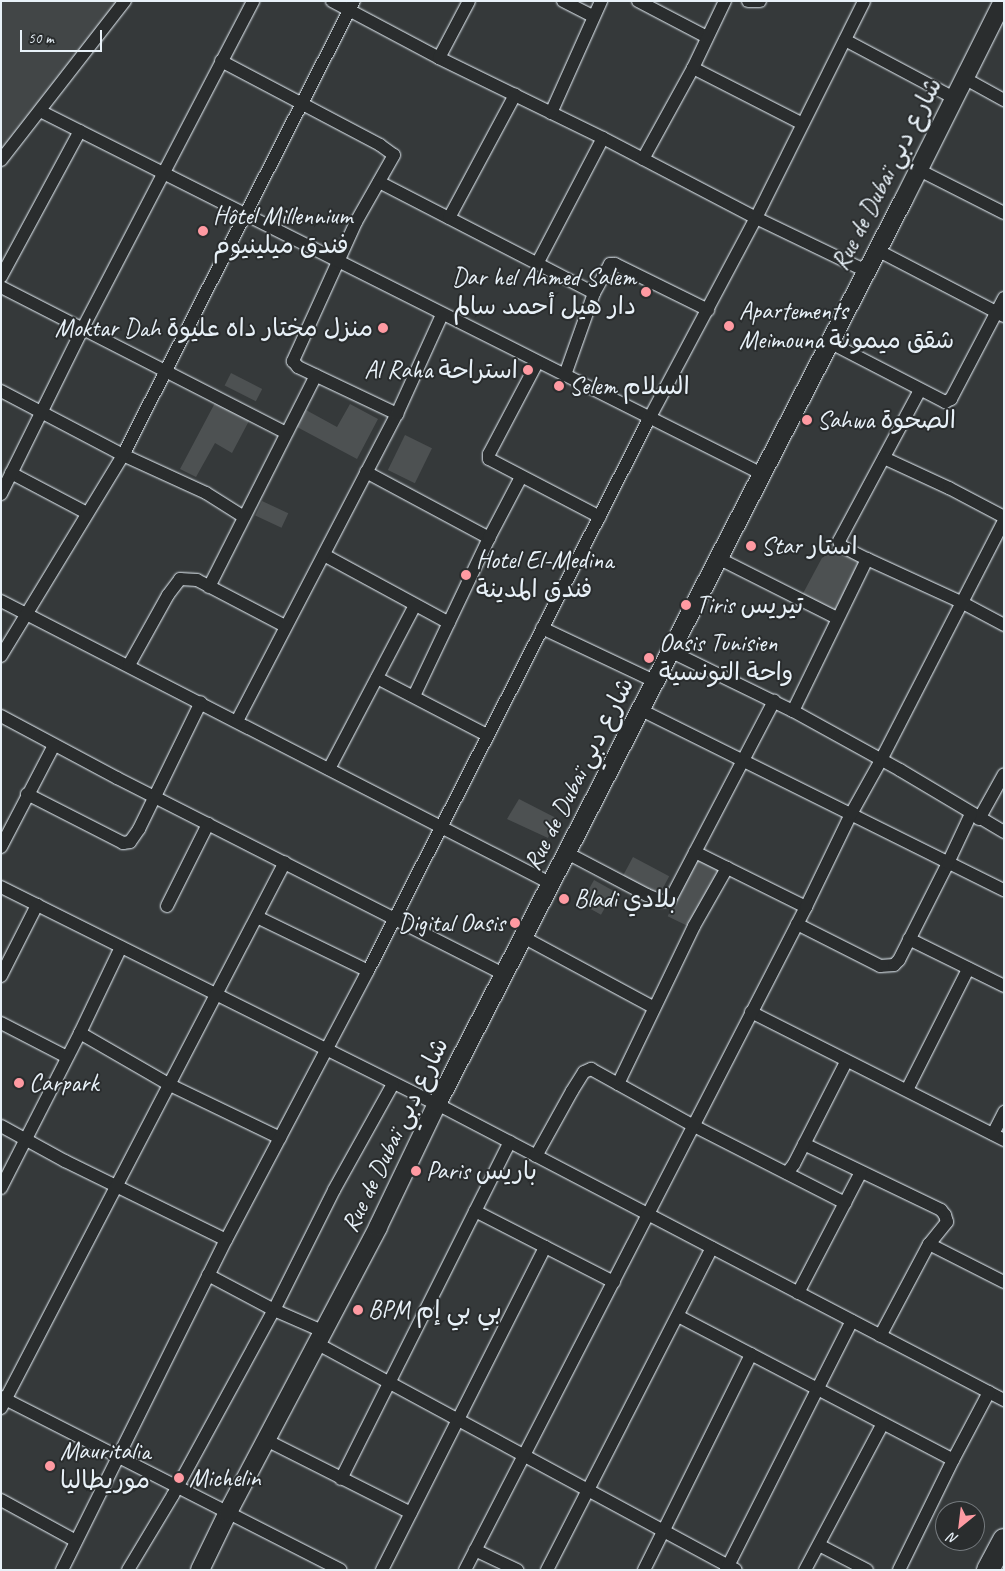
<!DOCTYPE html>
<html>
<head>
<meta charset="utf-8">
<style>
  body { margin:0 }
  #map { position:relative; width:1005px; height:1571px; overflow:hidden; background:#35393a; font-family:Caveat,"Playpen Sans Arabic",sans-serif }
  div>[style] { position:absolute }
  .built>* { inset:0; background:#424647 }
  .green>* { inset:0; background:#4d5152; transform-origin:0 0 }
  .roads { filter:drop-shadow(0 0 1px #e8f1f8) drop-shadow(0 0 1px #e8f1f8) }
  .street>* { height:12px; margin:-6px; padding:0 6px; transform-origin:6px; border-radius:6px; background:#2a2d2e }
  .secondary>* { height:18px; margin:-9px; padding:0 9px; transform-origin:9px; border-radius:9px; background:#2a2d2e }
  .highway>* { height:22px; margin:-11px; padding:0 11px; transform-origin:11px; border-radius:11px; background:#2a2d2e }
  .dots>* { width:14px; height:14px; translate:-50% -50%; box-sizing:border-box; border:2px solid #2a2d2e; border-radius:50% }
  span { translate:-50% -50%; white-space:nowrap; text-align:center; line-height:1.15; -webkit-text-stroke:4px #2a2d2e; paint-order:stroke }
  .street-label { font-size:25px; color:#e8f1f8 }
  .poi-label { font-size:25px; color:#e8f1f8 }
  .left { translate:0 -50%; text-align:left }
  .right { translate:-100% -50%; text-align:right }
  .frame { position:absolute; inset:0; border:2px solid #e8f1f8; pointer-events:none }
  .north { position:absolute; left:935px; top:1501px; width:50px; height:50px; box-sizing:border-box; background:#2a2d2e; border:1px solid #767b7f; border-radius:50%; rotate:209deg; font-size:14px; font-weight:700; line-height:20px; text-align:center; color:#e8f1f8 }
  .north::after { content:''; display:block; margin:auto; width:18px; height:22px; background:#ff9aa2; clip-path:polygon(50% 0,100% 100%,50% 72%,0 100%) }
  .scale { position:absolute; left:20px; top:30px; width:82px; height:22px; box-sizing:border-box; border:2px solid #e8f1f8; border-top:0; padding-left:6px; font-size:15px; line-height:18px; white-space:nowrap; color:#e8f1f8; -webkit-text-stroke:4px #2a2d2e; paint-order:stroke }
</style>
</head>
<body>
<div id="map">
  <div class="built">
    <div style="clip-path:polygon(1px 1px,119px 1px,1px 150px)"></div>
  </div>
  <div class="green">
    <div style="left:231px;top:373px;width:35px;height:14px;rotate:27deg"></div>
    <div style="clip-path:polygon(216px 401px,250px 419px,232px 453px,215px 443px,196px 477px,180px 469px)"></div>
    <div style="clip-path:polygon(350px 404px,378px 419px,357px 459px,297px 427px,306px 410px,337px 427px)"></div>
    <div style="left:405px;top:435px;width:30px;height:39px;rotate:26deg"></div>
    <div style="left:262px;top:501px;width:29px;height:16px;rotate:25deg"></div>
    <div style="clip-path:polygon(831px 541px,865px 558px,839px 615px,800px 599px)"></div>
    <div style="clip-path:polygon(519px 799px,556px 818px,548px 838px,507px 819px)"></div>
    <div style="left:697px;top:856px;width:28px;height:67px;rotate:26deg"></div>
    <div style="left:633px;top:857px;width:41px;height:23px;rotate:28deg"></div>
    <div style="left:594px;top:880px;width:23px;height:27px;rotate:29deg"></div>
  </div>
  <div class="roads">
    <div class="street">
      <div style="left:332px;top:1px;width:121px;rotate:28deg"></div>
      <div style="left:439px;top:58px;width:182px;rotate:26deg"></div>
      <div style="left:603px;top:138px;width:173px;rotate:27.6deg"></div>
      <div style="left:756px;top:218px;width:122px;rotate:25.7deg"></div>
      <div style="left:563px;top:1px;width:34px;rotate:27deg"></div>
      <div style="left:638px;top:1px;width:78px;rotate:27.6deg"></div>
      <div style="left:748px;top:1px;width:12px"></div>
      <div style="left:845px;top:40px;width:123px;rotate:28deg"></div>
      <div style="left:439px;top:58px;width:64px;rotate:-62.2deg"></div>
      <div style="left:221px;top:61px;width:180px;rotate:27.8deg"></div>
      <div style="left:380px;top:145px;width:17px;rotate:36deg"></div>
      <div style="left:394px;top:155px;width:77px;rotate:119.6deg"></div>
      <div style="left:356px;top:222px;width:153px;rotate:114.4deg"></div>
      <div style="left:293px;top:361px;width:8px;rotate:50deg"></div>
      <div style="left:298px;top:367px;width:110px;rotate:25.4deg"></div>
      <div style="left:693px;top:68px;width:123px;rotate:27deg"></div>
      <div style="left:964px;top:78px;width:46px;rotate:28.8deg"></div>
      <div style="left:40px;top:111px;width:808px;rotate:26.69deg"></div>
      <div style="left:551px;top:113px;width:123px;rotate:-65.9deg"></div>
      <div style="left:643px;top:159px;width:104px;rotate:-61.2deg"></div>
      <div style="left:693px;top:68px;width:74px;rotate:-64.5deg"></div>
      <div style="left:1px;top:160px;width:202px;rotate:-52.1deg"></div>
      <div style="left:919px;top:170px;width:95px;rotate:26.8deg"></div>
      <div style="left:379px;top:182px;width:242px;rotate:27.3deg"></div>
      <div style="left:449px;top:218px;width:140px;rotate:-61.8deg"></div>
      <div style="left:877px;top:250px;width:143px;rotate:27.5deg"></div>
      <div style="left:537px;top:264px;width:142px;rotate:-62.4deg"></div>
      <div style="left:1px;top:277px;width:166px;rotate:-61.6deg"></div>
      <div style="left:1px;top:287px;width:320px;rotate:27.1deg"></div>
      <div style="left:829px;top:342px;width:131px;rotate:27.3deg"></div>
      <div style="left:945px;top:402px;width:7px;rotate:-27deg"></div>
      <div style="left:951px;top:399px;width:114px;rotate:-62.3deg"></div>
      <div style="left:537px;top:363px;width:103px;rotate:117.8deg"></div>
      <div style="left:489px;top:454px;width:5px;rotate:90deg"></div>
      <div style="left:489px;top:459px;width:125px;rotate:27.6deg"></div>
      <div style="left:565px;top:375px;width:87px;rotate:-70.5deg"></div>
      <div style="left:594px;top:293px;width:33px;rotate:-61deg"></div>
      <div style="left:610px;top:264px;width:5px"></div>
      <div style="left:615px;top:264px;width:104px;rotate:26.3deg"></div>
      <div style="left:920px;top:390px;width:171px;rotate:118.2deg"></div>
      <div style="left:839px;top:541px;width:5px;rotate:68deg"></div>
      <div style="left:841px;top:546px;width:29px;rotate:27deg"></div>
      <div style="left:867px;top:559px;width:103px;rotate:24.6deg"></div>
      <div style="left:961px;top:602px;width:49px;rotate:28.1deg"></div>
      <div style="left:1px;top:391px;width:138px;rotate:27.7deg"></div>
      <div style="left:123px;top:455px;width:91px;rotate:24.6deg"></div>
      <div style="left:206px;top:493px;width:45px;rotate:32.3deg"></div>
      <div style="left:884px;top:458px;width:72px;rotate:24.8deg"></div>
      <div style="left:949px;top:488px;width:62px;rotate:27.8deg"></div>
      <div style="left:366px;top:472px;width:140px;rotate:28.2deg"></div>
      <div style="left:11px;top:473px;width:86px;rotate:27.8deg"></div>
      <div style="left:1px;top:494px;width:185px;rotate:-63.7deg"></div>
      <div style="left:83px;top:328px;width:369px;rotate:-62.5deg"></div>
      <div style="left:324px;top:555px;width:142px;rotate:28.5deg"></div>
      <div style="left:718px;top:558px;width:133px;rotate:26.8deg"></div>
      <div style="left:209px;top:587px;width:237px;rotate:-63.2deg"></div>
      <div style="left:1px;top:601px;width:619px;rotate:27.19deg"></div>
      <div style="left:542px;top:628px;width:124px;rotate:25.3deg"></div>
      <div style="left:670px;top:651px;width:137px;rotate:26deg"></div>
      <div style="left:793px;top:711px;width:122px;rotate:28.9deg"></div>
      <div style="left:900px;top:770px;width:121px;rotate:30.8deg"></div>
      <div style="left:1px;top:656px;width:235px;rotate:-58.7deg"></div>
      <div style="left:123px;top:455px;width:509px;rotate:-63.03deg"></div>
      <div style="left:129px;top:665px;width:80px;rotate:-60.9deg"></div>
      <div style="left:168px;top:595px;width:20px;rotate:-53deg"></div>
      <div style="left:180px;top:579px;width:17px;rotate:3deg"></div>
      <div style="left:197px;top:580px;width:99px;rotate:27.6deg"></div>
      <div style="left:377px;top:678px;width:124px;rotate:27.4deg"></div>
      <div style="left:414px;top:696px;width:175px;rotate:-64.6deg"></div>
      <div style="left:489px;top:538px;width:69px;rotate:-62.3deg"></div>
      <div style="left:641px;top:710px;width:405px;rotate:26.4deg"></div>
      <div style="left:793px;top:711px;width:169px;rotate:-64deg"></div>
      <div style="left:1px;top:716px;width:132px;rotate:28.1deg"></div>
      <div style="left:117px;top:778px;width:434px;rotate:26.9deg"></div>
      <div style="left:237px;top:721px;width:346px;rotate:-62.5deg"></div>
      <div style="left:397px;top:414px;width:109px;rotate:-65.6deg"></div>
      <div style="left:329px;top:769px;width:185px;rotate:-62.3deg"></div>
      <div style="left:27px;top:794px;width:108px;rotate:27deg"></div>
      <div style="left:123px;top:843px;width:7px;rotate:-8deg"></div>
      <div style="left:130px;top:842px;width:16px;rotate:-55deg"></div>
      <div style="left:139px;top:829px;width:141px;rotate:-64deg"></div>
      <div style="left:979px;top:819px;width:51px;rotate:-60.9deg"></div>
      <div style="left:1px;top:847px;width:115px;rotate:-62.5deg"></div>
      <div style="left:695px;top:852px;width:124px;rotate:26.4deg"></div>
      <div style="left:567px;top:853px;width:90px;rotate:27.7deg"></div>
      <div style="left:647px;top:895px;width:16px;rotate:22deg"></div>
      <div style="left:662px;top:901px;width:8px;rotate:-7deg"></div>
      <div style="left:670px;top:900px;width:225px;rotate:-62.4deg"></div>
      <div style="left:1px;top:887px;width:487px;rotate:26.5deg"></div>
      <div style="left:437px;top:1104px;width:640px;rotate:27.57deg"></div>
      <div style="left:167px;top:906px;width:92px;rotate:-63.4deg"></div>
      <div style="left:257px;top:917px;width:123px;rotate:25.9deg"></div>
      <div style="left:797px;top:924px;width:93px;rotate:26.8deg"></div>
      <div style="left:880px;top:966px;width:14px;rotate:-4deg"></div>
      <div style="left:894px;top:965px;width:7px;rotate:-45deg"></div>
      <div style="left:899px;top:960px;width:109px;rotate:-63.2deg"></div>
      <div style="left:948px;top:863px;width:54px;rotate:-64.9deg"></div>
      <div style="left:523px;top:937px;width:148px;rotate:28.3deg"></div>
      <div style="left:909px;top:939px;width:106px;rotate:26.3deg"></div>
      <div style="left:1px;top:976px;width:80px;rotate:-63.1deg"></div>
      <div style="left:751px;top:1012px;width:284px;rotate:26.8deg"></div>
      <div style="left:1px;top:1023px;width:74px;rotate:27.3deg"></div>
      <div style="left:80px;top:1033px;width:104px;rotate:30deg"></div>
      <div style="left:170px;top:1085px;width:122px;rotate:25.7deg"></div>
      <div style="left:618px;top:1084px;width:175px;rotate:-64.3deg"></div>
      <div style="left:694px;top:926px;width:67px;rotate:-60.4deg"></div>
      <div style="left:907px;top:1090px;width:136px;rotate:-63.2deg"></div>
      <div style="left:1px;top:1126px;width:73px;rotate:28.7deg"></div>
      <div style="left:65px;top:1161px;width:179px;rotate:26.1deg"></div>
      <div style="left:993px;top:1134px;width:25px;rotate:-63deg"></div>
      <div style="left:804px;top:1144px;width:152px;rotate:25.7deg"></div>
      <div style="left:941px;top:1210px;width:6px;rotate:51deg"></div>
      <div style="left:945px;top:1215px;width:7px;rotate:74deg"></div>
      <div style="left:947px;top:1222px;width:28px;rotate:129deg"></div>
      <div style="left:929px;top:1244px;width:104px;rotate:118deg"></div>
      <div style="left:536px;top:1156px;width:74px;rotate:-61deg"></div>
      <div style="left:572px;top:1091px;width:22px;rotate:-58deg"></div>
      <div style="left:584px;top:1072px;width:8px;rotate:-23deg"></div>
      <div style="left:591px;top:1069px;width:115px;rotate:29deg"></div>
      <div style="left:692px;top:1125px;width:172px;rotate:27deg"></div>
      <div style="left:787px;top:1173px;width:11px;rotate:-52deg"></div>
      <div style="left:794px;top:1164px;width:114px;rotate:-63deg"></div>
      <div style="left:1px;top:1188px;width:174px;rotate:-63deg"></div>
      <div style="left:80px;top:1033px;width:95px;rotate:-64.5deg"></div>
      <div style="left:475px;top:1211px;width:156px;rotate:27.1deg"></div>
      <div style="left:929px;top:1244px;width:84px;rotate:26.9deg"></div>
      <div style="left:208px;top:1275px;width:75px;rotate:27.9deg"></div>
      <div style="left:274px;top:1310px;width:52px;rotate:23.6deg"></div>
      <div style="left:798px;top:1293px;width:136px;rotate:-62.5deg"></div>
      <div style="left:678px;top:1316px;width:310px;rotate:27.6deg"></div>
      <div style="left:316px;top:1343px;width:477px;rotate:28.4deg"></div>
      <div style="left:1px;top:1397px;width:381px;rotate:27deg"></div>
      <div style="left:1px;top:1408px;width:615px;rotate:-62.52deg"></div>
      <div style="left:266px;top:1440px;width:162px;rotate:26.7deg"></div>
      <div style="left:341px;top:1479px;width:377px;rotate:-63.4deg"></div>
      <div style="left:1px;top:1500px;width:85px;rotate:28.7deg"></div>
      <div style="left:819px;top:1545px;width:54px;rotate:27.5deg"></div>
      <div style="left:475px;top:1550px;width:47px;rotate:25.5deg"></div>
      <div style="left:62px;top:1570px;width:369px;rotate:-63.6deg"></div>
      <div style="left:226px;top:1240px;width:304px;rotate:-62.2deg"></div>
      <div style="left:368px;top:971px;width:619px;rotate:-63.02deg"></div>
      <div style="left:649px;top:419px;width:228px;rotate:-62deg"></div>
      <div style="left:756px;top:218px;width:242px;rotate:-63.5deg"></div>
      <div style="left:128px;top:1570px;width:87px;rotate:-59deg"></div>
      <div style="left:173px;top:1495px;width:211px;rotate:-61.4deg"></div>
      <div style="left:274px;top:1310px;width:134px;rotate:-63.4deg"></div>
      <div style="left:334px;top:1190px;width:121px;rotate:-60.9deg"></div>
      <div style="left:382px;top:1570px;width:362px;rotate:-63.2deg"></div>
      <div style="left:465px;top:1570px;width:746px;rotate:-62.78deg"></div>
      <div style="left:806px;top:907px;width:103px;rotate:-64.2deg"></div>
      <div style="left:851px;top:814px;width:62px;rotate:-60.9deg"></div>
      <div style="left:881px;top:760px;width:269px;rotate:-62.8deg"></div>
      <div style="left:547px;top:1570px;width:362px;rotate:-62.9deg"></div>
      <div style="left:644px;top:1570px;width:241px;rotate:-63.6deg"></div>
      <div style="left:726px;top:1570px;width:279px;rotate:-63.2deg"></div>
      <div style="left:805px;top:1570px;width:166px;rotate:-62deg"></div>
      <div style="left:899px;top:1570px;width:123px;rotate:-63.9deg"></div>
      <div style="left:953px;top:1460px;width:77px;rotate:-62.1deg"></div>
    </div>
    <div class="secondary">
      <div style="left:200px;top:1570px;width:64px;rotate:-64.2deg"></div>
      <div style="left:228px;top:1512px;width:322px;rotate:-62.2deg"></div>
      <div style="left:378px;top:1227px;width:136px;rotate:-64.4deg"></div>
      <div style="left:437px;top:1104px;width:1018px;rotate:-62.71deg"></div>
      <div style="left:904px;top:199px;width:221px;rotate:-63.4deg"></div>
    </div>
    <div class="highway">
      <div style="left:988px;top:1570px;width:34px;rotate:-62deg"></div>
    </div>
  </div>
  <div class="dots">
    <div style="left:203px;top:231px;background:#ff9aa2"></div>
    <div style="left:646px;top:292px;background:#ff9aa2"></div>
    <div style="left:729px;top:326px;background:#ff9aa2"></div>
    <div style="left:383px;top:328px;background:#ff9aa2"></div>
    <div style="left:528px;top:370px;background:#ff9aa2"></div>
    <div style="left:559px;top:386px;background:#ff9aa2"></div>
    <div style="left:807px;top:420px;background:#ff9aa2"></div>
    <div style="left:751px;top:546px;background:#ff9aa2"></div>
    <div style="left:466px;top:575px;background:#ff9aa2"></div>
    <div style="left:686px;top:605px;background:#ff9aa2"></div>
    <div style="left:649px;top:658px;background:#ff9aa2"></div>
    <div style="left:564px;top:899px;background:#ff9aa2"></div>
    <div style="left:515px;top:923px;background:#ff9aa2"></div>
    <div style="left:19px;top:1083px;background:#ff9aa2"></div>
    <div style="left:416px;top:1171px;background:#ff9aa2"></div>
    <div style="left:358px;top:1310px;background:#ff9aa2"></div>
    <div style="left:50px;top:1466px;background:#ff9aa2"></div>
    <div style="left:179px;top:1478px;background:#ff9aa2"></div>
  </div>
  <div class="street-label">
    <span style="left:887px;top:174px;rotate:-63deg">Rue de Dubaï شارع دبي</span>
    <span style="left:579px;top:774px;rotate:-63deg">Rue de Dubaï شارع دبي</span>
    <span style="left:395px;top:1135px;rotate:-64deg">Rue de Dubaï شارع دبي</span>
  </div>
  <div class="poi-label">
    <span class="left" style="left:213px;top:231px">Hôtel Millennium<br>فندق ميلينيوم</span>
    <span class="right" style="left:636px;top:292px">Dar hel Ahmed Salem<br>دار هيل أحمد سالم</span>
    <span class="left" style="left:739px;top:326px">Apartements<br>Meimouna شقق ميمونة</span>
    <span class="right" style="left:373px;top:328px">Moktar Dah منزل مختار داه عليوة</span>
    <span class="right" style="left:518px;top:370px">Al Raha استراحة</span>
    <span class="left" style="left:569px;top:386px">Selem السلام</span>
    <span class="left" style="left:817px;top:420px">Sahwa الصحوة</span>
    <span class="left" style="left:761px;top:546px">Star استار</span>
    <span class="left" style="left:476px;top:575px">Hotel El-Medina<br>فندق المدينة</span>
    <span class="left" style="left:696px;top:605px">Tiris تيريس</span>
    <span class="left" style="left:659px;top:658px">Oasis Tunisien<br>واحة التونسية</span>
    <span class="left" style="left:574px;top:899px">Bladi بلادي</span>
    <span class="right" style="left:505px;top:923px">Digital Oasis</span>
    <span class="left" style="left:29px;top:1083px">Carpark</span>
    <span class="left" style="left:426px;top:1171px">Paris باريس</span>
    <span class="left" style="left:368px;top:1310px">BPM بي بي إم</span>
    <span class="left" style="left:60px;top:1466px">Mauritalia<br>موريطاليا</span>
    <span class="left" style="left:189px;top:1478px">Michelin</span>
  </div>
  <div class="frame"></div>
  <div class="north">N</div>
  <div class="scale">50 m</div>
</div>
</body>
</html>
